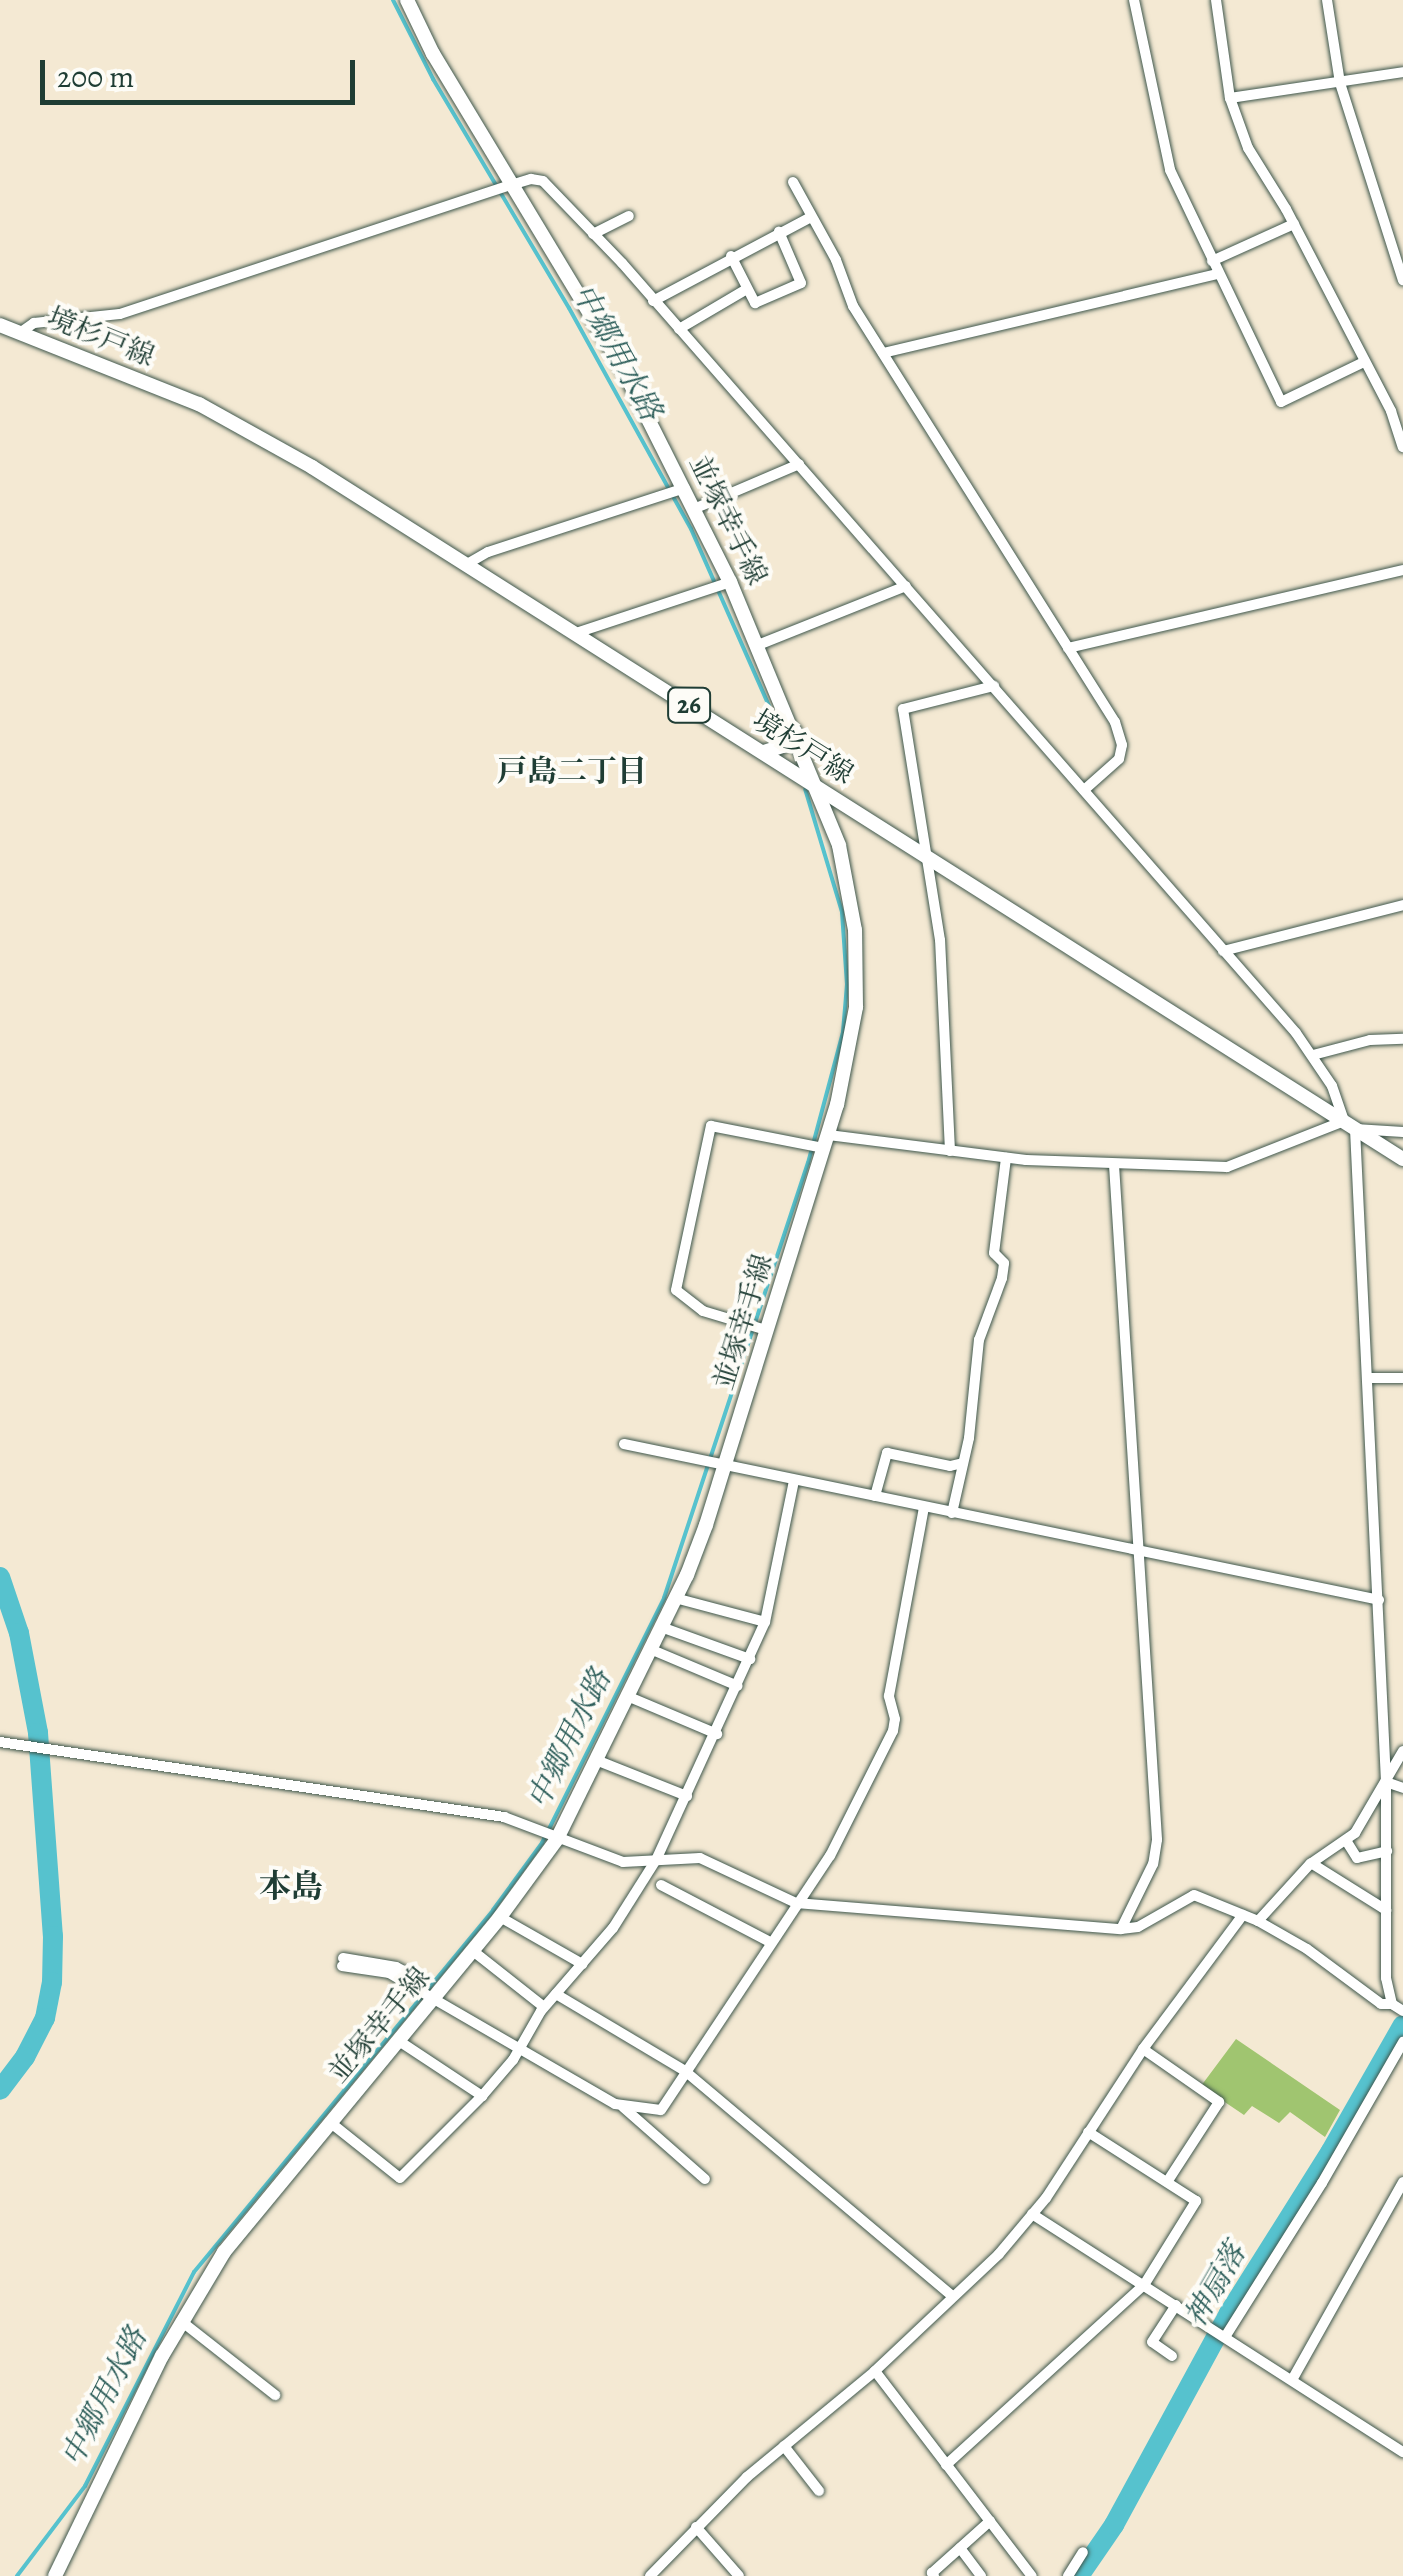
<!DOCTYPE html>
<html>
<head>
<meta charset="utf-8">
<style>
  body { margin:0 }
  #map { position:relative; width:1403px; height:2576px; overflow:hidden; background:#f4e9d3; font-family:Alegreya,"Noto Serif JP",serif }
  div>[style] { position:absolute }
  .green>* { inset:0; background:#a0c570 }
  .stream>* { height:4px; margin:-2px; padding:0 2px; transform-origin:2px; border-radius:2px; background:#56c2ce }
  .river>* { height:20px; margin:-10px; padding:0 10px; transform-origin:10px; border-radius:10px; background:#56c2ce }
  .roads { filter:drop-shadow(0 0 2px #3f574c) drop-shadow(0 0 2px #3f574c) }
  .minor>* { height:10px; margin:-5px; padding:0 5px; transform-origin:5px; border-radius:5px; background:#fff }
  .major>* { height:14px; margin:-7px; padding:0 7px; transform-origin:7px; border-radius:7px; background:#fff }
  span { translate:-50% -50%; white-space:nowrap; text-align:center; line-height:1.15; -webkit-text-stroke:8px #fdfcf7; paint-order:stroke }
  .shield-label span { padding:2px 8px; background:#fdfcf7; border:2px solid; border-radius:8px; -webkit-text-stroke-width:0 }
  .shield-label { font-size:25px; color:#1f3d34; font-weight:700 }
  .street-label { font-size:28px; color:#1f3d34 }
  .water-label { font-size:30px; color:#2d5e5a; font-style:italic }
  .neighbourhood-label { font-size:30px; color:#1f3d34; font-weight:700 }
  .quarter-label { font-size:32px; color:#1f3d34; font-weight:700 }
  .scale { position:absolute; left:40px; top:60px; width:315px; height:45px; box-sizing:border-box; border:5px solid #1f3d34; border-top:0; padding-left:12px; font-size:30px; line-height:35px; white-space:nowrap; color:#1f3d34; -webkit-text-stroke:8px #fdfcf7; paint-order:stroke }
</style>
</head>
<body>
<div id="map">
  <div class="green">
    <div style="clip-path:polygon(1236px 2039px,1340px 2110px,1325px 2137px,1290px 2112px,1279px 2123px,1252px 2106px,1244px 2115px,1201px 2086px)"></div>
  </div>
  <div class="stream">
    <div style="left:393px;top:0;width:89px;rotate:63.1deg"></div>
    <div style="left:433px;top:79px;width:266px;rotate:59.3deg"></div>
    <div style="left:569px;top:308px;width:252px;rotate:61.1deg"></div>
    <div style="left:691px;top:529px;width:225px;rotate:66.2deg"></div>
    <div style="left:17px;top:2576px;width:113px;rotate:-52.9deg"></div>
    <div style="left:85px;top:2486px;width:240px;rotate:-63deg"></div>
    <div style="left:194px;top:2272px;width:470px;rotate:-50.4deg"></div>
    <div style="left:493px;top:1910px;width:83px;rotate:-53.8deg"></div>
    <div style="left:542px;top:1843px;width:274px;rotate:-63.5deg"></div>
    <div style="left:664px;top:1598px;width:458px;rotate:-71.7deg"></div>
    <div style="left:808px;top:1163px;width:136px;rotate:-75deg"></div>
    <div style="left:843px;top:1032px;width:48px;rotate:-85.2deg"></div>
    <div style="left:847px;top:984px;width:72px;rotate:-94deg"></div>
    <div style="left:842px;top:912px;width:128px;rotate:-106.7deg"></div>
  </div>
  <div class="river">
    <div style="left:0;top:1577px;width:59px;rotate:71.3deg"></div>
    <div style="left:19px;top:1633px;width:102px;rotate:79.2deg"></div>
    <div style="left:38px;top:1733px;width:204px;rotate:85.8deg"></div>
    <div style="left:53px;top:1936px;width:46px;rotate:91.2deg"></div>
    <div style="left:52px;top:1982px;width:37px;rotate:101deg"></div>
    <div style="left:45px;top:2018px;width:44px;rotate:117.1deg"></div>
    <div style="left:25px;top:2057px;width:41px;rotate:127.1deg"></div>
    <div style="left:1079px;top:2576px;width:62px;rotate:-55.5deg"></div>
    <div style="left:1114px;top:2525px;width:241px;rotate:-61.5deg"></div>
    <div style="left:1229px;top:2313px;width:191px;rotate:-57.8deg"></div>
    <div style="left:1331px;top:2151px;width:145px;rotate:-60.3deg"></div>
  </div>
  <div class="roads">
    <div class="minor">
      <div style="left:1134px;top:0;width:174px;rotate:78deg"></div>
      <div style="left:1170px;top:170px;width:257px;rotate:64.4deg"></div>
      <div style="left:1281px;top:402px;width:92px;rotate:-25.7deg"></div>
      <div style="left:1216px;top:0;width:99px;rotate:81.9deg"></div>
      <div style="left:1230px;top:98px;width:53px;rotate:70.2deg"></div>
      <div style="left:1248px;top:148px;width:72px;rotate:58.1deg"></div>
      <div style="left:1286px;top:209px;width:228px;rotate:62.5deg"></div>
      <div style="left:1391px;top:411px;width:38px;rotate:72deg"></div>
      <div style="left:1327px;top:0;width:84px;rotate:81.1deg"></div>
      <div style="left:1340px;top:83px;width:207px;rotate:72.3deg"></div>
      <div style="left:1230px;top:98px;width:175px;rotate:-8.5deg"></div>
      <div style="left:793px;top:182px;width:89px;rotate:61.1deg"></div>
      <div style="left:836px;top:260px;width:49px;rotate:69.7deg"></div>
      <div style="left:853px;top:306px;width:492px;rotate:57.8deg"></div>
      <div style="left:1115px;top:722px;width:24px;rotate:73deg"></div>
      <div style="left:1122px;top:745px;width:14px;rotate:102deg"></div>
      <div style="left:1119px;top:759px;width:47px;rotate:138.5deg"></div>
      <div style="left:593px;top:234px;width:40px;rotate:-26.6deg"></div>
      <div style="left:731px;top:256px;width:53px;rotate:62.9deg"></div>
      <div style="left:755px;top:303px;width:50px;rotate:-23.5deg"></div>
      <div style="left:801px;top:283px;width:56px;rotate:-113.3deg"></div>
      <div style="left:1212px;top:261px;width:90px;rotate:-24.3deg"></div>
      <div style="left:653px;top:301px;width:179px;rotate:-28deg"></div>
      <div style="left:679px;top:329px;width:79px;rotate:-30.5deg"></div>
      <div style="left:21px;top:332px;width:16px;rotate:-35deg"></div>
      <div style="left:34px;top:323px;width:86px;rotate:-6deg"></div>
      <div style="left:120px;top:314px;width:412px;rotate:-18.3deg"></div>
      <div style="left:511px;top:185px;width:21px;rotate:-17deg"></div>
      <div style="left:531px;top:179px;width:12px;rotate:9deg"></div>
      <div style="left:543px;top:181px;width:114px;rotate:46.1deg"></div>
      <div style="left:622px;top:263px;width:1023px;rotate:48.8deg"></div>
      <div style="left:1296px;top:1033px;width:64px;rotate:55.8deg"></div>
      <div style="left:1332px;top:1086px;width:37px;rotate:71deg"></div>
      <div style="left:1344px;top:1121px;width:126px;rotate:158.5deg"></div>
      <div style="left:1227px;top:1167px;width:201px;rotate:-178deg"></div>
      <div style="left:1026px;top:1160px;width:201px;rotate:-172.8deg"></div>
      <div style="left:883px;top:353px;width:344px;rotate:-13.3deg"></div>
      <div style="left:696px;top:508px;width:112px;rotate:-23.1deg"></div>
      <div style="left:467px;top:564px;width:24px;rotate:-30deg"></div>
      <div style="left:488px;top:552px;width:207px;rotate:-18deg"></div>
      <div style="left:576px;top:633px;width:162px;rotate:-18.3deg"></div>
      <div style="left:758px;top:645px;width:159px;rotate:-21.7deg"></div>
      <div style="left:1068px;top:648px;width:344px;rotate:-13.1deg"></div>
      <div style="left:1223px;top:951px;width:186px;rotate:-14.3deg"></div>
      <div style="left:1313px;top:1055px;width:59px;rotate:-14.7deg"></div>
      <div style="left:1370px;top:1040px;width:33px;rotate:-2deg"></div>
      <div style="left:1403px;top:1132px;width:48px;rotate:-176.4deg"></div>
      <div style="left:1355px;top:1129px;width:654px;rotate:87.28deg"></div>
      <div style="left:1386px;top:1782px;width:196px;rotate:90deg"></div>
      <div style="left:1386px;top:1978px;width:27px;rotate:77deg"></div>
      <div style="left:1392px;top:2004px;width:13px;rotate:32deg"></div>
      <div style="left:950px;top:1151px;width:211px;rotate:-92.7deg"></div>
      <div style="left:940px;top:940px;width:234px;rotate:-99.1deg"></div>
      <div style="left:903px;top:709px;width:94px;rotate:-14.2deg"></div>
      <div style="left:1114px;top:1165px;width:676px;rotate:86.35deg"></div>
      <div style="left:1157px;top:1840px;width:24px;rotate:99deg"></div>
      <div style="left:1153px;top:1864px;width:72px;rotate:116.2deg"></div>
      <div style="left:766px;top:1330px;width:66px;rotate:-163.2deg"></div>
      <div style="left:703px;top:1311px;width:34px;rotate:-142deg"></div>
      <div style="left:676px;top:1290px;width:168px;rotate:-78deg"></div>
      <div style="left:711px;top:1126px;width:114px;rotate:11.1deg"></div>
      <div style="left:1369px;top:1378px;width:34px"></div>
      <div style="left:624px;top:1444px;width:771px;rotate:11.67deg"></div>
      <div style="left:875px;top:1496px;width:45px;rotate:-74.4deg"></div>
      <div style="left:887px;top:1453px;width:64px;rotate:11.7deg"></div>
      <div style="left:950px;top:1466px;width:13px;rotate:-13deg"></div>
      <div style="left:952px;top:1513px;width:77px;rotate:-77.2deg"></div>
      <div style="left:969px;top:1438px;width:99px;rotate:-84.2deg"></div>
      <div style="left:979px;top:1340px;width:66px;rotate:-69.6deg"></div>
      <div style="left:1002px;top:1278px;width:15px;rotate:-82deg"></div>
      <div style="left:1004px;top:1263px;width:14px;rotate:-135deg"></div>
      <div style="left:994px;top:1253px;width:96px;rotate:-82.8deg"></div>
      <div style="left:675px;top:1598px;width:93px;rotate:14.9deg"></div>
      <div style="left:661px;top:1627px;width:95px;rotate:19.8deg"></div>
      <div style="left:650px;top:1649px;width:95px;rotate:22.8deg"></div>
      <div style="left:627px;top:1696px;width:98px;rotate:22.9deg"></div>
      <div style="left:0;top:1742px;width:510px;rotate:8.46deg"></div>
      <div style="left:504px;top:1817px;width:127px;rotate:20.7deg"></div>
      <div style="left:623px;top:1862px;width:77px;rotate:-3deg"></div>
      <div style="left:700px;top:1858px;width:106px;rotate:25.1deg"></div>
      <div style="left:796px;top:1903px;width:326px;rotate:4.6deg"></div>
      <div style="left:1121px;top:1929px;width:17px;rotate:-7deg"></div>
      <div style="left:1138px;top:1927px;width:64px;rotate:-29.7deg"></div>
      <div style="left:1194px;top:1895px;width:69px;rotate:22.1deg"></div>
      <div style="left:1258px;top:1921px;width:56px;rotate:29.7deg"></div>
      <div style="left:1307px;top:1949px;width:92px;rotate:36.6deg"></div>
      <div style="left:1381px;top:2004px;width:11px"></div>
      <div style="left:596px;top:1760px;width:98px;rotate:21.6deg"></div>
      <div style="left:1386px;top:1782px;width:18px;rotate:19deg"></div>
      <div style="left:1347px;top:1842px;width:19px;rotate:58deg"></div>
      <div style="left:1357px;top:1858px;width:31px;rotate:-13deg"></div>
      <div style="left:1311px;top:1863px;width:89px;rotate:32.1deg"></div>
      <div style="left:661px;top:1885px;width:123px;rotate:27.6deg"></div>
      <div style="left:500px;top:1917px;width:95px;rotate:29.8deg"></div>
      <div style="left:1258px;top:1921px;width:77px;rotate:-47.6deg"></div>
      <div style="left:1310px;top:1864px;width:55px;rotate:-34.6deg"></div>
      <div style="left:1355px;top:1833px;width:95px;rotate:-59.7deg"></div>
      <div style="left:473px;top:1951px;width:90px;rotate:38.3deg"></div>
      <div style="left:343px;top:1958px;width:54px;rotate:9.6deg"></div>
      <div style="left:396px;top:1967px;width:28px;rotate:27deg"></div>
      <div style="left:421px;top:1980px;width:7px;rotate:124deg"></div>
      <div style="left:342px;top:1966px;width:48px;rotate:8.5deg"></div>
      <div style="left:389px;top:1973px;width:261px;rotate:30.1deg"></div>
      <div style="left:615px;top:2104px;width:46px;rotate:7.4deg"></div>
      <div style="left:661px;top:2110px;width:305px;rotate:-56.4deg"></div>
      <div style="left:830px;top:1856px;width:140px;rotate:-63.3deg"></div>
      <div style="left:893px;top:1731px;width:12px;rotate:-81deg"></div>
      <div style="left:895px;top:1719px;width:24px;rotate:-105deg"></div>
      <div style="left:889px;top:1696px;width:192px;rotate:-79.5deg"></div>
      <div style="left:556px;top:1994px;width:150px;rotate:30.8deg"></div>
      <div style="left:685px;top:2071px;width:348px;rotate:40.1deg"></div>
      <div style="left:399px;top:2041px;width:100px;rotate:33.5deg"></div>
      <div style="left:1143px;top:2049px;width:93px;rotate:34.9deg"></div>
      <div style="left:1219px;top:2102px;width:95px;rotate:123deg"></div>
      <div style="left:623px;top:2107px;width:109px;rotate:41.3deg"></div>
      <div style="left:331px;top:2123px;width:88px;rotate:38.6deg"></div>
      <div style="left:400px;top:2178px;width:116px;rotate:-45deg"></div>
      <div style="left:482px;top:2096px;width:48px;rotate:-49.3deg"></div>
      <div style="left:513px;top:2060px;width:56px;rotate:-60.3deg"></div>
      <div style="left:541px;top:2011px;width:110px;rotate:-49.1deg"></div>
      <div style="left:613px;top:1928px;width:80px;rotate:-57.7deg"></div>
      <div style="left:656px;top:1860px;width:262px;rotate:-65.4deg"></div>
      <div style="left:765px;top:1622px;width:144px;rotate:-78.4deg"></div>
      <div style="left:1032px;top:2214px;width:441px;rotate:32.7deg"></div>
      <div style="left:181px;top:2321px;width:120px;rotate:38.2deg"></div>
      <div style="left:1225px;top:2337px;width:182px;rotate:-57.8deg"></div>
      <div style="left:1322px;top:2183px;width:163px;rotate:-60.1deg"></div>
      <div style="left:1172px;top:2356px;width:24px;rotate:-145deg"></div>
      <div style="left:1152px;top:2342px;width:44px;rotate:-57deg"></div>
      <div style="left:875px;top:2371px;width:258px;rotate:52.6deg"></div>
      <div style="left:1292px;top:2380px;width:227px;rotate:-60.7deg"></div>
      <div style="left:784px;top:2446px;width:57px;rotate:52.1deg"></div>
      <div style="left:946px;top:2465px;width:268px;rotate:-42.3deg"></div>
      <div style="left:1144px;top:2285px;width:99px;rotate:-58.2deg"></div>
      <div style="left:1196px;top:2201px;width:128px;rotate:-147.4deg"></div>
      <div style="left:696px;top:2527px;width:65px;rotate:48.7deg"></div>
      <div style="left:960px;top:2548px;width:35px;rotate:53deg"></div>
      <div style="left:650px;top:2576px;width:139px;rotate:-45.6deg"></div>
      <div style="left:747px;top:2477px;width:166px;rotate:-39.6deg"></div>
      <div style="left:875px;top:2371px;width:170px;rotate:-43.3deg"></div>
      <div style="left:999px;top:2254px;width:73px;rotate:-50deg"></div>
      <div style="left:1046px;top:2198px;width:178px;rotate:-56.9deg"></div>
      <div style="left:1143px;top:2049px;width:167px;rotate:-53.3deg"></div>
      <div style="left:934px;top:2576px;width:4px;rotate:-124deg"></div>
      <div style="left:932px;top:2573px;width:78px;rotate:-41.9deg"></div>
      <div style="left:1068px;top:2576px;width:28px;rotate:-58deg"></div>
    </div>
    <div class="major">
      <div style="left:0;top:325px;width:214px;rotate:21.7deg"></div>
      <div style="left:199px;top:404px;width:129px;rotate:29.1deg"></div>
      <div style="left:312px;top:467px;width:1292px;rotate:32.39deg"></div>
      <div style="left:764px;top:752px;width:20px;rotate:-18deg"></div>
      <div style="left:783px;top:746px;width:19px;rotate:-51deg"></div>
      <div style="left:55px;top:2576px;width:245px;rotate:-64.1deg"></div>
      <div style="left:162px;top:2356px;width:121px;rotate:-59.2deg"></div>
      <div style="left:224px;top:2252px;width:434px;rotate:-50.5deg"></div>
      <div style="left:500px;top:1917px;width:97px;rotate:-53.8deg"></div>
      <div style="left:557px;top:1839px;width:294px;rotate:-63.8deg"></div>
      <div style="left:687px;top:1575px;width:53px;rotate:-69.2deg"></div>
      <div style="left:706px;top:1525px;width:440px;rotate:-72.7deg"></div>
      <div style="left:837px;top:1105px;width:100px;rotate:-79deg"></div>
      <div style="left:856px;top:1007px;width:77px;rotate:-90.7deg"></div>
      <div style="left:855px;top:930px;width:86px;rotate:-100.7deg"></div>
      <div style="left:839px;top:845px;width:285px;rotate:-112.5deg"></div>
      <div style="left:730px;top:582px;width:241px;rotate:-116.7deg"></div>
      <div style="left:622px;top:367px;width:366px;rotate:-121.1deg"></div>
      <div style="left:433px;top:54px;width:60px;rotate:-115.7deg"></div>
    </div>
  </div>
  <div class="shield-label">
    <span style="left:689px;top:705px">26</span>
  </div>
  <div class="street-label">
    <span style="left:101px;top:337px;rotate:22deg">境杉戸線</span>
    <span style="left:728px;top:520px;rotate:64deg">並塚幸手線</span>
    <span style="left:803px;top:747px;rotate:32deg">境杉戸線</span>
    <span style="left:743px;top:1322px;rotate:-73deg">並塚幸手線</span>
    <span style="left:379px;top:2025px;rotate:-50deg">並塚幸手線</span>
  </div>
  <div class="water-label">
    <span style="left:617px;top:352px;rotate:61deg">中郷用水路</span>
    <span style="left:569px;top:1739px;rotate:-64deg">中郷用水路</span>
    <span style="left:1215px;top:2285px;rotate:-60deg">神扇落</span>
    <span style="left:104px;top:2397px;rotate:-63deg">中郷用水路</span>
  </div>
  <div class="neighbourhood-label">
    <span style="left:572px;top:771px">戸島二丁目</span>
  </div>
  <div class="quarter-label">
    <span style="left:291px;top:1886px">本島</span>
  </div>
  <div class="scale">200 m</div>
</div>
</body>
</html>
